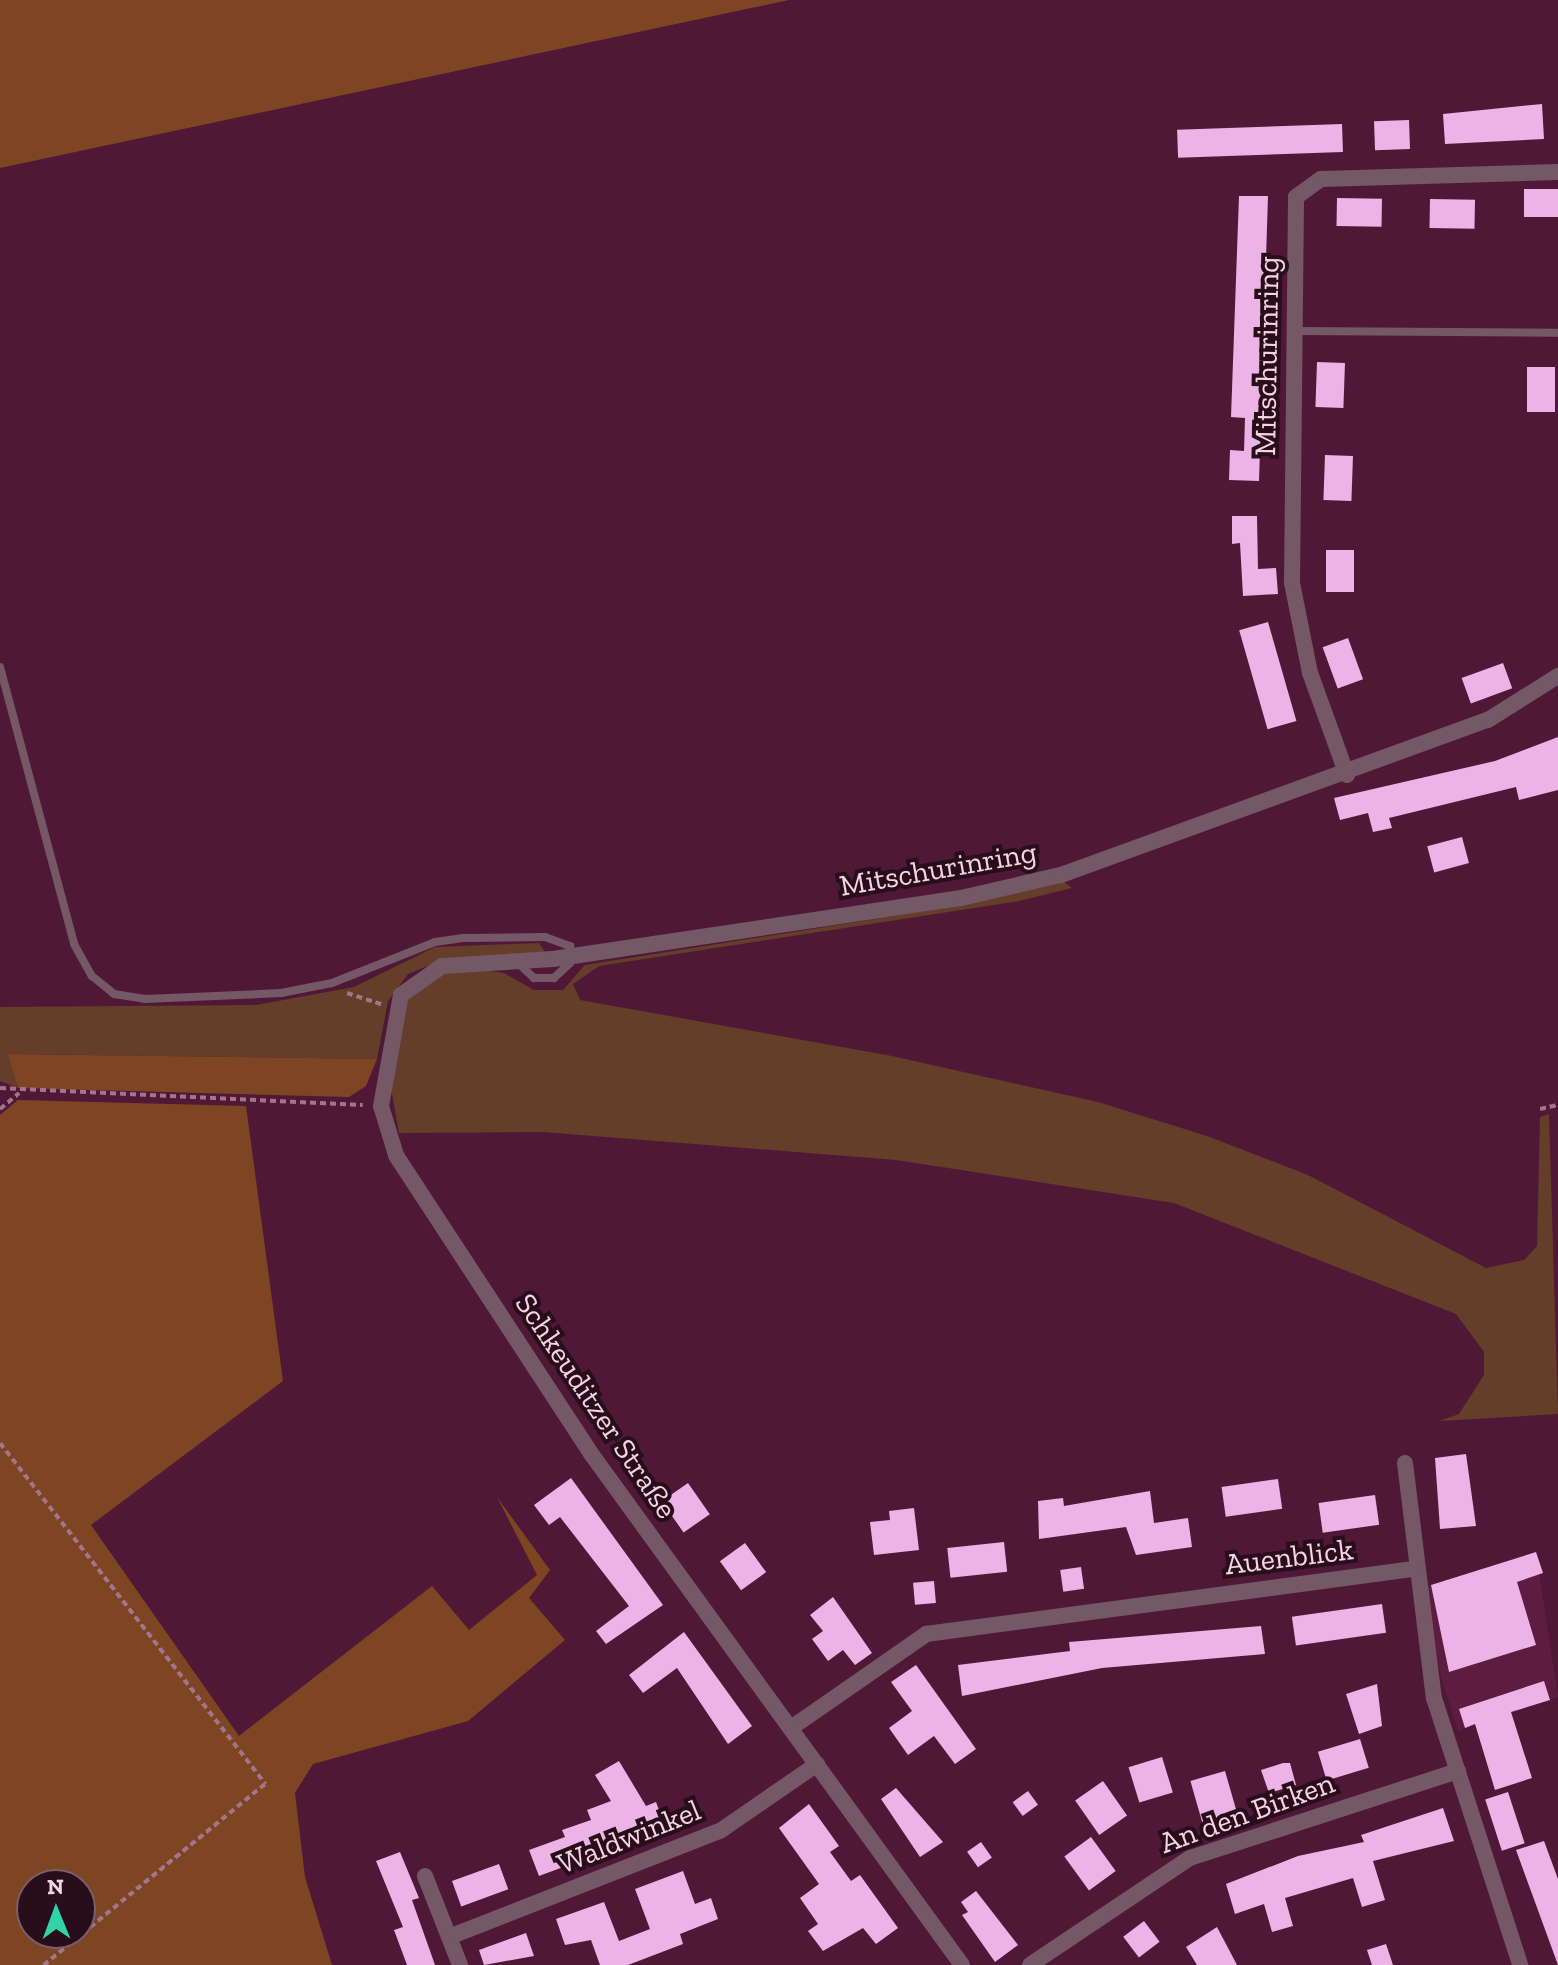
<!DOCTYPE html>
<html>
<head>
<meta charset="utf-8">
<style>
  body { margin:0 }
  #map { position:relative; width:1558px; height:1965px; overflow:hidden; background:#501837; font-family:"Zilla Slab",serif }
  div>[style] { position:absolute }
  .built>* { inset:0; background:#5d1c40 }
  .green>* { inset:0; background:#643e29 }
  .forest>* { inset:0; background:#7e4523 }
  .building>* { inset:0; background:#ecb3e6; transform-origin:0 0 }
  .path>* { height:4px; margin-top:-2px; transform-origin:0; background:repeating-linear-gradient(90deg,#a3758c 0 6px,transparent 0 10px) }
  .service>* { height:8px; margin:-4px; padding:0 4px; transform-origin:4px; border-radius:4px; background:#755865 }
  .minor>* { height:16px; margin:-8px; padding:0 8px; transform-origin:8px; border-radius:8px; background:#755865 }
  span { translate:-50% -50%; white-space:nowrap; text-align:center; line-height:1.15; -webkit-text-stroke:8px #280e1b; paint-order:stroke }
  .street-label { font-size:30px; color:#f8d3e3 }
  .north { position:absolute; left:16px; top:1869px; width:80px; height:80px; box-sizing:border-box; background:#280e1b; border:2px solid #7b5d6b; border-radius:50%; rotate:359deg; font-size:22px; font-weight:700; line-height:32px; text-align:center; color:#f8d3e3 }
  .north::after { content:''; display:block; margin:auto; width:28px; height:36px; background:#31d4a9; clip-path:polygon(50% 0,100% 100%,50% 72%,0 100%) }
</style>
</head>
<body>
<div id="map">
  <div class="built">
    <div style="clip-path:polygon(1536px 1552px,1558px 1697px,1458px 1731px,1441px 1677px,1426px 1587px)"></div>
  </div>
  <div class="green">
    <div style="clip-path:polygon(1064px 882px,1072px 888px,1019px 901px,599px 966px,573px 984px,580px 1000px,892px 1056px,1098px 1102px,1207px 1136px,1308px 1175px,1486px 1268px,1524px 1260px,1537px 1246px,1540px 1117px,1549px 1114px,1558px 1414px,1439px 1421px,1459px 1414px,1484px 1375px,1484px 1352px,1456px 1314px,1174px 1203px,896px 1160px,543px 1132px,399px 1133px,391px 1088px,408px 1000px,432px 976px,468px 968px,504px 973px,534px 990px,563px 990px,585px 965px,957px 906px)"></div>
    <div style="clip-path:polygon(539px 943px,545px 952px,444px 959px,408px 974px,388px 1001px,377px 1059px,9px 1054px,18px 1088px,0 1081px,0 1007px,256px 1005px,354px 987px,435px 947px)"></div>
  </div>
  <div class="forest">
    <div style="clip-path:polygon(0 0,789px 0,0 168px)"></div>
    <div style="clip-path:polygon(8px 1054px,377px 1059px,366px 1086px,349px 1097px,18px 1088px)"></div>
    <div style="clip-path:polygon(evenodd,18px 1100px,246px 1106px,283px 1381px,91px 1525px,239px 1736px,432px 1586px,469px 1630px,537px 1575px,497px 1497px,550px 1570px,529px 1598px,565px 1640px,468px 1721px,313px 1764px,295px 1793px,305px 1877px,332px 1965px,0 1965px,0 1115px,18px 1100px,32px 1885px,80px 1885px,80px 1933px,32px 1933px,32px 1885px)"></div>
  </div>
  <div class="building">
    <div style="clip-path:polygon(1542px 104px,1544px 139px,1445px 144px,1443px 114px)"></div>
    <div style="left:1409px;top:120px;width:29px;height:35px;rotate:88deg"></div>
    <div style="left:1342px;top:124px;width:28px;height:165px;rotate:88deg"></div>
    <div style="left:1558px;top:189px;width:28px;height:34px;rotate:90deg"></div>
    <div style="clip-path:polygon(1239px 196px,1268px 196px,1259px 481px,1229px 480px,1230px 450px,1244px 451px,1245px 418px,1231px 417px)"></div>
    <div style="left:1337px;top:198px;width:45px;height:28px;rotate:1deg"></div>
    <div style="left:1430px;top:199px;width:45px;height:29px;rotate:1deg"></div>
    <div style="left:1317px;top:362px;width:28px;height:45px;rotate:2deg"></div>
    <div style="left:1527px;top:367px;width:28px;height:45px"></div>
    <div style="left:1325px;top:455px;width:28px;height:45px;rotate:2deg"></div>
    <div style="clip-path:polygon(1232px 516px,1257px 516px,1258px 569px,1276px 568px,1278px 594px,1243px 596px,1240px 543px,1232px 544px)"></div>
    <div style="left:1326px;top:550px;width:28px;height:42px"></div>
    <div style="left:1268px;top:622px;width:103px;height:30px;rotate:74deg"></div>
    <div style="left:1348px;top:638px;width:44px;height:27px;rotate:70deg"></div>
    <div style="left:1503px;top:663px;width:27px;height:44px;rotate:70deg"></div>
    <div style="clip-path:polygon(1558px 737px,1558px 790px,1519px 800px,1516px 787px,1389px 818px,1392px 828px,1373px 832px,1368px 813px,1340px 820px,1334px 798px,1495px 761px)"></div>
    <div style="left:1462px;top:837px;width:27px;height:36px;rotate:75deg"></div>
    <div style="clip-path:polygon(1466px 1454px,1476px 1526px,1440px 1529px,1435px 1458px)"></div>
    <div style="clip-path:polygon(571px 1478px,663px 1605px,606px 1644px,596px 1631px,629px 1606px,560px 1517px,549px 1525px,534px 1505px)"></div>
    <div style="left:1278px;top:1479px;width:30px;height:57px;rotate:82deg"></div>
    <div style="left:688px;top:1483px;width:38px;height:32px;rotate:55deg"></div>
    <div style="clip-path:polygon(1150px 1491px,1154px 1523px,1188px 1518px,1192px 1547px,1136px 1555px,1126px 1527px,1039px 1539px,1038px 1501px,1063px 1498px,1064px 1506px)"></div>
    <div style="left:1375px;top:1495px;width:30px;height:57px;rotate:82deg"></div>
    <div style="clip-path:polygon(914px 1508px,919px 1550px,874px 1555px,870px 1522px,890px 1520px,889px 1511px)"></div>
    <div style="left:1004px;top:1542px;width:30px;height:57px;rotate:84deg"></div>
    <div style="left:745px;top:1543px;width:36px;height:31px;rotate:54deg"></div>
    <div style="clip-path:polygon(1536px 1552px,1543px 1573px,1517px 1582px,1536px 1645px,1449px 1672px,1431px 1585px)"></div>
    <div style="left:1081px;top:1567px;width:22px;height:21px;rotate:82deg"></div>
    <div style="left:934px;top:1581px;width:22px;height:21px;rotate:85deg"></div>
    <div style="clip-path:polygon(833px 1597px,872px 1653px,855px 1665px,843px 1650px,828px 1661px,812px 1639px,823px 1631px,810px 1615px)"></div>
    <div style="left:1382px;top:1604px;width:29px;height:91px;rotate:82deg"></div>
    <div style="clip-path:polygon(1261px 1626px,1265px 1654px,1102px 1668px,962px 1696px,958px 1665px,1070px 1651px,1069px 1642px)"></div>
    <div style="clip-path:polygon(684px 1632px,752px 1726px,728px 1744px,677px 1668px,643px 1693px,629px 1675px)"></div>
    <div style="clip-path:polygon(916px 1665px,976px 1749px,955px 1764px,934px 1736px,908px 1755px,889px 1728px,912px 1711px,891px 1682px)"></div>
    <div style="clip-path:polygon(1544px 1681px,1550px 1700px,1511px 1712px,1532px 1778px,1495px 1790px,1475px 1724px,1465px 1728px,1459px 1709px)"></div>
    <div style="clip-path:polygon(1377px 1684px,1382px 1726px,1359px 1734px,1346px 1694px)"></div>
    <div style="left:1360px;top:1739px;width:30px;height:44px;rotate:73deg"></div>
    <div style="left:1162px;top:1757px;width:37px;height:35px;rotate:73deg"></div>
    <div style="clip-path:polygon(619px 1761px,646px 1806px,656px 1802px,666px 1829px,539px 1876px,529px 1850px,565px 1837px,562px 1830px,591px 1820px,587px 1810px,611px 1801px,595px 1775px)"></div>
    <div style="clip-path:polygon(1283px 1763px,1290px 1763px,1296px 1785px,1269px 1793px,1261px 1770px)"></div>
    <div style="left:1225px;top:1771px;width:43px;height:36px;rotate:74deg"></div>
    <div style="left:1103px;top:1781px;width:42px;height:34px;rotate:55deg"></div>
    <div style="clip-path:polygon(896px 1788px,943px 1842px,920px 1857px,881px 1799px)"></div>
    <div style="left:1028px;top:1791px;width:17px;height:19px;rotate:54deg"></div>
    <div style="left:1508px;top:1792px;width:54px;height:24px;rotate:72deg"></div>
    <div style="clip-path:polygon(809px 1804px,839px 1846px,830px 1852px,851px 1881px,860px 1875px,898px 1928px,876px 1944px,863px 1928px,823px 1951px,808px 1931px,818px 1924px,800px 1898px,819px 1884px,779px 1828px)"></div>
    <div style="clip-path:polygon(1443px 1808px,1454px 1841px,1373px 1861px,1385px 1900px,1362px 1907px,1353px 1878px,1285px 1898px,1293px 1926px,1272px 1932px,1264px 1904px,1235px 1914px,1226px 1884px,1298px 1856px,1364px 1842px,1361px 1835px)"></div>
    <div style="left:1091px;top:1837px;width:42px;height:33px;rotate:54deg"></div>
    <div style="clip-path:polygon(1544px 1841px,1558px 1879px,1558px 1965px,1516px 1850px)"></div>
    <div style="left:981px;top:1842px;width:19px;height:17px;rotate:55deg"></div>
    <div style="clip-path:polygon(400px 1852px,419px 1898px,412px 1900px,435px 1965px,407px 1965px,394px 1930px,403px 1927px,376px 1861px)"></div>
    <div style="left:499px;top:1864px;width:27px;height:50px;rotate:70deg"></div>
    <div style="clip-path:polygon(683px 1871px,695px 1904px,711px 1898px,718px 1919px,680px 1934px,683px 1944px,628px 1965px,600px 1965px,591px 1940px,565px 1945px,556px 1919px,604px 1902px,619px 1941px,650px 1929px,635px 1889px)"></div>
    <div style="clip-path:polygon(976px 1891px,1018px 1945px,995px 1962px,962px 1915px,968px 1912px,961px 1902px)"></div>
    <div style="left:1144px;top:1921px;width:26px;height:26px;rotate:53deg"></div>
    <div style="clip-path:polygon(1217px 1927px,1237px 1965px,1197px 1965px,1186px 1947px)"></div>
    <div style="clip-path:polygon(526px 1933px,534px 1956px,484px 1965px,479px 1950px)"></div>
    <div style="clip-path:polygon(1386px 1944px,1393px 1965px,1372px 1965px,1367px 1950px)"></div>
  </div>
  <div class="path">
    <div style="left:347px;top:993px;width:39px;rotate:18deg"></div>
    <div style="left:0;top:1088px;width:363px;rotate:2.7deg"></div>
    <div style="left:0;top:1109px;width:25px;rotate:-40deg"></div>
    <div style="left:1540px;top:1109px;width:18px;rotate:-13deg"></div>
    <div style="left:0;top:1443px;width:432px;rotate:52.1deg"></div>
    <div style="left:265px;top:1784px;width:286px;rotate:140.7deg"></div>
  </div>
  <div class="service">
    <div style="left:1296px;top:331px;width:262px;rotate:0.4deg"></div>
    <div style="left:0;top:667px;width:287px;rotate:75deg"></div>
    <div style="left:74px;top:944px;width:37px;rotate:61deg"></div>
    <div style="left:92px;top:976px;width:28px;rotate:39deg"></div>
    <div style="left:114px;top:994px;width:31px;rotate:9deg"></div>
    <div style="left:145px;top:999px;width:136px;rotate:-2.5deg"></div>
    <div style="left:281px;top:993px;width:52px;rotate:-11.1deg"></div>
    <div style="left:332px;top:983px;width:111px;rotate:-21.7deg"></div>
    <div style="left:435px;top:942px;width:30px;rotate:-8deg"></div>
    <div style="left:465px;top:938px;width:80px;rotate:-0.7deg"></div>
    <div style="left:545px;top:937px;width:27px;rotate:20deg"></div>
    <div style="left:570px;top:946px;width:17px;rotate:90deg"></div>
    <div style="left:570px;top:963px;width:22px;rotate:137deg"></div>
    <div style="left:554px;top:978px;width:20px;rotate:180deg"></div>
    <div style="left:534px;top:978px;width:21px;rotate:-137deg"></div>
  </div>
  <div class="minor">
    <div style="left:1347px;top:775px;width:109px;rotate:-109.9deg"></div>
    <div style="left:1310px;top:673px;width:92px;rotate:-101.3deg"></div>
    <div style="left:1292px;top:583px;width:386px;rotate:-89.4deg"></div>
    <div style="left:1296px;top:197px;width:31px;rotate:-36deg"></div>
    <div style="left:1321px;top:179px;width:237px;rotate:-1.7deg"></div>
    <div style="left:1405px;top:1463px;width:237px;rotate:83deg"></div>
    <div style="left:1434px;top:1698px;width:281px;rotate:72.1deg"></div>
    <div style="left:791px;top:1728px;width:165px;rotate:-34.8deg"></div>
    <div style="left:926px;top:1634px;width:494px;rotate:-7.6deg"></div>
    <div style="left:425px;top:1876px;width:96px;rotate:68.5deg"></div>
    <div style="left:449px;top:1937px;width:291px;rotate:-21.4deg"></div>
    <div style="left:720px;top:1831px;width:118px;rotate:-34.6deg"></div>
    <div style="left:962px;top:1965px;width:630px;rotate:-125.96deg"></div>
    <div style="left:592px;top:1455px;width:358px;rotate:-123.2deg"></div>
    <div style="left:396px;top:1155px;width:51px;rotate:-107deg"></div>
    <div style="left:381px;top:1106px;width:113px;rotate:-79.8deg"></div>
    <div style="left:401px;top:995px;width:50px;rotate:-35.3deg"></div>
    <div style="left:442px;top:966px;width:111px;rotate:-3.6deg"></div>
    <div style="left:553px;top:959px;width:413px;rotate:-8.5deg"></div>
    <div style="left:961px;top:898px;width:103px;rotate:-13deg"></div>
    <div style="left:1061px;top:875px;width:454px;rotate:-20deg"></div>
    <div style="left:1488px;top:720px;width:83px;rotate:-32.2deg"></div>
    <div style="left:1030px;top:1965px;width:192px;rotate:-33.8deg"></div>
    <div style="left:1190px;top:1858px;width:282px;rotate:-18deg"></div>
  </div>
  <div class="street-label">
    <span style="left:1267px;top:356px;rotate:-89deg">Mitschurinring</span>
    <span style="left:938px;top:869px;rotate:-10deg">Mitschurinring</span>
    <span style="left:596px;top:1406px;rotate:56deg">Schkeuditzer Straße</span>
    <span style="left:1289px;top:1557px;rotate:-7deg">Auenblick</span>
    <span style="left:1247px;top:1813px;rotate:-20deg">An den Birken</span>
    <span style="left:629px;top:1837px;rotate:-22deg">Waldwinkel</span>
  </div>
  <div class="north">N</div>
</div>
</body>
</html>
